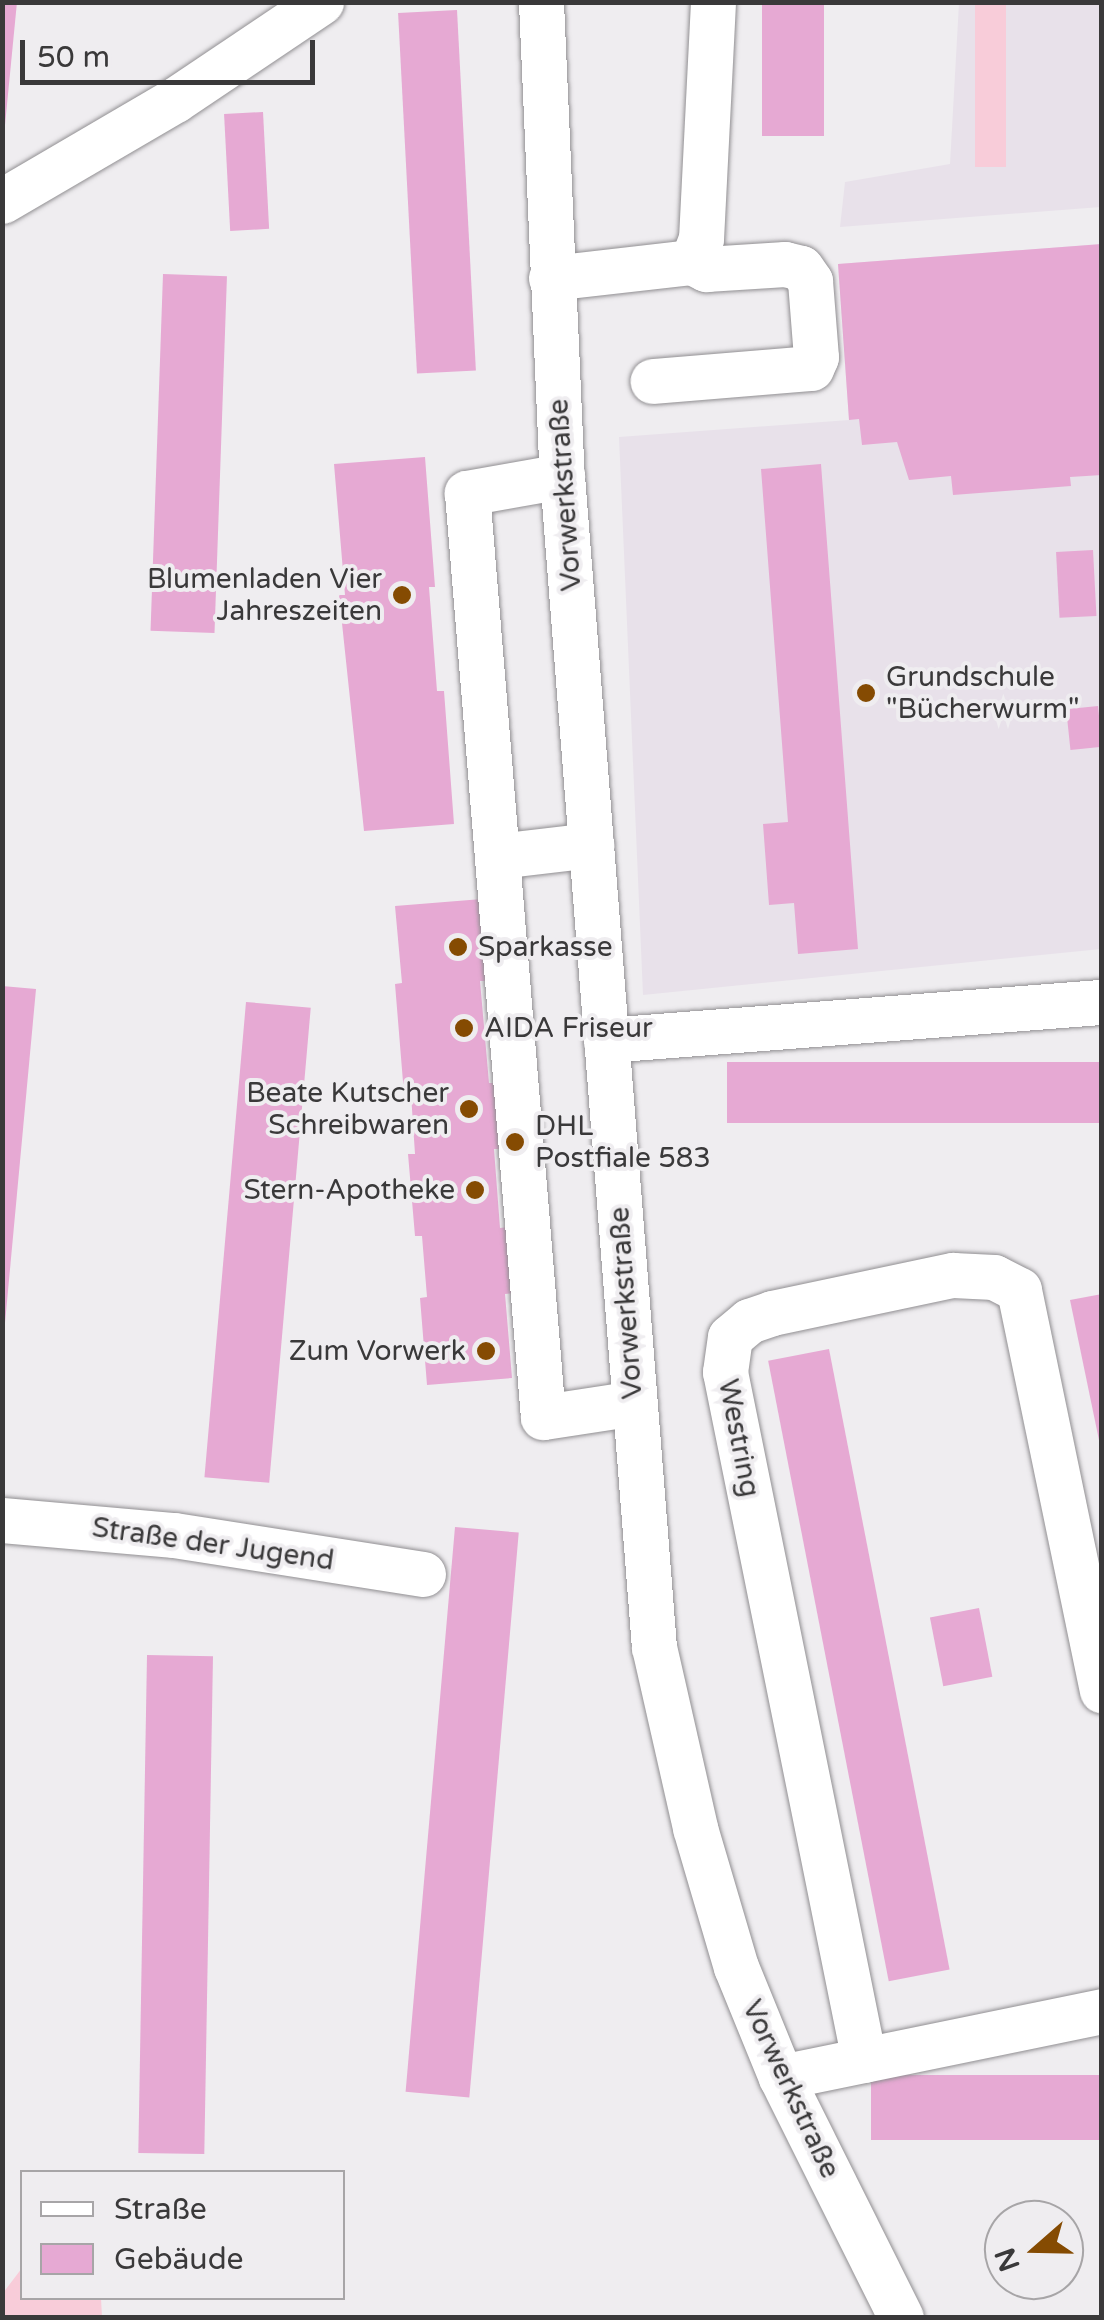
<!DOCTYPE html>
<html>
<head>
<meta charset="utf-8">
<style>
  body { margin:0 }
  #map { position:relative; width:1104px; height:2320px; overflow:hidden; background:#efedf0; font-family:"Varela Round",sans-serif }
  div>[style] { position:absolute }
  .built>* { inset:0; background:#e8e1ea }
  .green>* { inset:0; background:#f8ccd9; transform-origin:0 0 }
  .building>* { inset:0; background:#e6a9d3; transform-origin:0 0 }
  .roads { filter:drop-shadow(0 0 2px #918f92) drop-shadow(0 0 2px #918f92) }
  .minor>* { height:45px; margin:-22.5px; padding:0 22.5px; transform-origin:22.5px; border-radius:22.5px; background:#fff }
  .dots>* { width:28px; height:28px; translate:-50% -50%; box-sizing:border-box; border:5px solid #efedf0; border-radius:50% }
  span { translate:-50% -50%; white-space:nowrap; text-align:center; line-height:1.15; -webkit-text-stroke:8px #efedf0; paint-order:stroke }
  .street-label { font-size:28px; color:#3a393a }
  .poi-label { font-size:28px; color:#3a393a }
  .right { translate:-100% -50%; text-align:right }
  .left { translate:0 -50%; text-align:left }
  .frame { position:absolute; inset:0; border:5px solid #3a393a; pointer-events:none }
  .legend { position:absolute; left:20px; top:2170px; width:325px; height:130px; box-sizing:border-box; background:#efedf0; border:2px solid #a7a5a7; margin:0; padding:12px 18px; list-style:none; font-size:30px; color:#3a393a }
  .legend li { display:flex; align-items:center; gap:20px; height:50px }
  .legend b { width:50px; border:2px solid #a7a5a7 }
  .north { position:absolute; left:984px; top:2200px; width:100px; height:100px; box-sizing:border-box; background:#efedf0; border:2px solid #a7a5a7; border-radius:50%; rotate:250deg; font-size:28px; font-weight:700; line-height:40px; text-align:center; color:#3a393a }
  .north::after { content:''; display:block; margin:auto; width:35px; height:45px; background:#854b02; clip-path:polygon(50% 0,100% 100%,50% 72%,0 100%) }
  .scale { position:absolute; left:20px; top:40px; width:295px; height:45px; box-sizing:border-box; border:5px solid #3a393a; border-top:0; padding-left:12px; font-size:30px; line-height:35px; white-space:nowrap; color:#3a393a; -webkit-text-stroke:8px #efedf0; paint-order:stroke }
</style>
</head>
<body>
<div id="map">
  <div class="built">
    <div style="clip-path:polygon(959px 3px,1101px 3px,1101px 207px,840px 227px,845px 182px,950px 164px)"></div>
    <div style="clip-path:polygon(1101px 244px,1101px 949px,643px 995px,619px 437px,849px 420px,838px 264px)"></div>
  </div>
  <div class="green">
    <div style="left:975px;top:3px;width:31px;height:164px"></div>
    <div style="clip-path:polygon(22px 2268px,22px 2298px,101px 2298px,102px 2317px,3px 2317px,3px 2293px)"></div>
  </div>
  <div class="building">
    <div style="clip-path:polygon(2px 2px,17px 2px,5px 125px,2px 125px)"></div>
    <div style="left:762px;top:2px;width:62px;height:134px"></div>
    <div style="left:457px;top:10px;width:361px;height:59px;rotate:87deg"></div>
    <div style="left:263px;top:112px;width:117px;height:39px;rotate:87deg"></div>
    <div style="clip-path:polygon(1102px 244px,1102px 475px,1070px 477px,1071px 486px,953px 495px,951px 476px,909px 480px,897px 442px,862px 445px,859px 419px,849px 420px,838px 264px)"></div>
    <div style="left:163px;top:274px;width:64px;height:357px;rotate:2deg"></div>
    <div style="clip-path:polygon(425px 457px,435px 587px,429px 587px,437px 691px,444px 691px,454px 824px,364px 831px,339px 595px,345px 595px,334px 464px)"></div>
    <div style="clip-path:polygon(821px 464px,858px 949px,798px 954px,794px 903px,769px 905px,763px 824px,788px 822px,761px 469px)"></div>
    <div style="left:1093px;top:550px;width:66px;height:37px;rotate:87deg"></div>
    <div style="left:1098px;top:706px;width:41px;height:32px;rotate:84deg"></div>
    <div style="clip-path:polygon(482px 899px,487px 981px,480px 981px,489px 1083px,496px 1083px,501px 1149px,494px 1149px,500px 1228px,508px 1227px,513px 1293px,505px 1294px,512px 1378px,427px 1385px,420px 1298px,427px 1297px,422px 1236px,415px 1236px,408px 1154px,415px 1154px,411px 1094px,404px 1094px,395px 984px,402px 983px,395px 906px)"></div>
    <div style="clip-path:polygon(2px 986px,36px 989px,5px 1323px,2px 1322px)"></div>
    <div style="left:246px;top:1002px;width:65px;height:477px;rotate:5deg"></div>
    <div style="left:1102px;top:1062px;width:61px;height:375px;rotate:90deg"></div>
    <div style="clip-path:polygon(1102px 1294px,1102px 1445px,1100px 1445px,1070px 1300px)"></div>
    <div style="left:829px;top:1349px;width:632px;height:62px;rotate:79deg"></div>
    <div style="left:455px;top:1527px;width:64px;height:567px;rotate:5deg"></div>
    <div style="left:979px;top:1608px;width:70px;height:50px;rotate:79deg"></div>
    <div style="left:147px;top:1655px;width:66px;height:498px;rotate:1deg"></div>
    <div style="left:1102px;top:2075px;width:65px;height:231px;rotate:90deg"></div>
  </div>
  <div class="roads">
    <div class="minor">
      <div style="left:541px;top:2px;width:474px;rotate:87.5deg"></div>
      <div style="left:562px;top:476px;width:1175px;rotate:85.51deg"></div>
      <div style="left:654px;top:1647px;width:186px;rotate:77.2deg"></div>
      <div style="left:695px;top:1828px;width:145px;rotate:73.6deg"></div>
      <div style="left:736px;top:1967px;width:119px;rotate:67.8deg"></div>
      <div style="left:781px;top:2077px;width:269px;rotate:63.5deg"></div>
      <div style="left:2px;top:201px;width:200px;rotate:-30.3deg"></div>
      <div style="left:175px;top:100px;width:176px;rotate:-33.9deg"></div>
      <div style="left:692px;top:262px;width:25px;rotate:-69deg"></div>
      <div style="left:701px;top:239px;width:237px;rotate:-87.1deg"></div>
      <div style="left:551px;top:278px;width:142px;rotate:-6.5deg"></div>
      <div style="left:692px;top:262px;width:16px;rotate:27deg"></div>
      <div style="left:706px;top:269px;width:79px;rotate:-3.6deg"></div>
      <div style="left:785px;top:264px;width:16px;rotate:14deg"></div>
      <div style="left:801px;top:268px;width:16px;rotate:55deg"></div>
      <div style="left:810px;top:281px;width:76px;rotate:85.5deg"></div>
      <div style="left:816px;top:357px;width:12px;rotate:114deg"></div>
      <div style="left:811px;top:368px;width:159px;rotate:175.3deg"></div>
      <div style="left:562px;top:476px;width:97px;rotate:169.9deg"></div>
      <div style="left:467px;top:493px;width:927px;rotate:85.3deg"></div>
      <div style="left:543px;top:1417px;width:92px;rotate:-8.7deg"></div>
      <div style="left:498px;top:856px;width:94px;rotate:-6.7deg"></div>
      <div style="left:606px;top:1040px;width:497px;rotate:-4.4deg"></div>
      <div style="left:2px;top:1520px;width:173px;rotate:5deg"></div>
      <div style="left:174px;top:1535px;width:252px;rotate:8.9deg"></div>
      <div style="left:864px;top:2060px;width:702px;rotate:-101.42deg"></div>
      <div style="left:725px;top:1372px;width:35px;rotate:-82deg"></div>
      <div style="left:730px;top:1337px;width:25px;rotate:-40deg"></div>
      <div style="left:749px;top:1321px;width:24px;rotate:-19deg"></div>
      <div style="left:772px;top:1313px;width:185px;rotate:-11.9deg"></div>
      <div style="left:953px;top:1275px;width:41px;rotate:2.8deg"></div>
      <div style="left:994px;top:1277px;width:28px;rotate:27deg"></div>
      <div style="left:1019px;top:1290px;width:409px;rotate:78.3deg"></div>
      <div style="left:781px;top:2077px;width:328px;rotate:-11.6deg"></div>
    </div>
  </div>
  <div class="dots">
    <div style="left:402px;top:595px;background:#854b02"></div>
    <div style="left:866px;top:693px;background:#854b02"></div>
    <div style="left:458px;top:947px;background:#854b02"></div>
    <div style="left:464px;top:1028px;background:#854b02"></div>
    <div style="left:469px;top:1109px;background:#854b02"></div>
    <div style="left:515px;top:1142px;background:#854b02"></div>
    <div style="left:475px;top:1190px;background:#854b02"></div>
    <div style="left:486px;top:1351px;background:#854b02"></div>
  </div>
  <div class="street-label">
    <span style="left:565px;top:495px;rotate:-94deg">Vorwerkstraße</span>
    <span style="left:626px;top:1303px;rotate:-94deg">Vorwerkstraße</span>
    <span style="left:739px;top:1438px;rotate:79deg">Westring</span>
    <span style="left:213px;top:1544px;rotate:8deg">Straße der Jugend</span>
    <span style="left:791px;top:2089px;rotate:65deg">Vorwerkstraße</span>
  </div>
  <div class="poi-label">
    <span class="right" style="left:382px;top:595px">Blumenladen Vier<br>Jahreszeiten</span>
    <span class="left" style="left:886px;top:693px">Grundschule<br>"Bücherwurm"</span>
    <span class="left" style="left:478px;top:947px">Sparkasse</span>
    <span class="left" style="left:484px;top:1028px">AIDA Friseur</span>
    <span class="right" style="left:449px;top:1109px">Beate Kutscher<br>Schreibwaren</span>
    <span class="left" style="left:535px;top:1142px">DHL<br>Postfiale 583</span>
    <span class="right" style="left:455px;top:1190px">Stern-Apotheke</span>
    <span class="right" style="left:466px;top:1351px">Zum Vorwerk</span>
  </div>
  <div class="frame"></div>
  <ul class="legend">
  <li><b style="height:12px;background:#fff"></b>Straße</li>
  <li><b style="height:28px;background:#e6a9d3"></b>Gebäude</li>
  </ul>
  <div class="north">N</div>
  <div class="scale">50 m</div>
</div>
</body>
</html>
